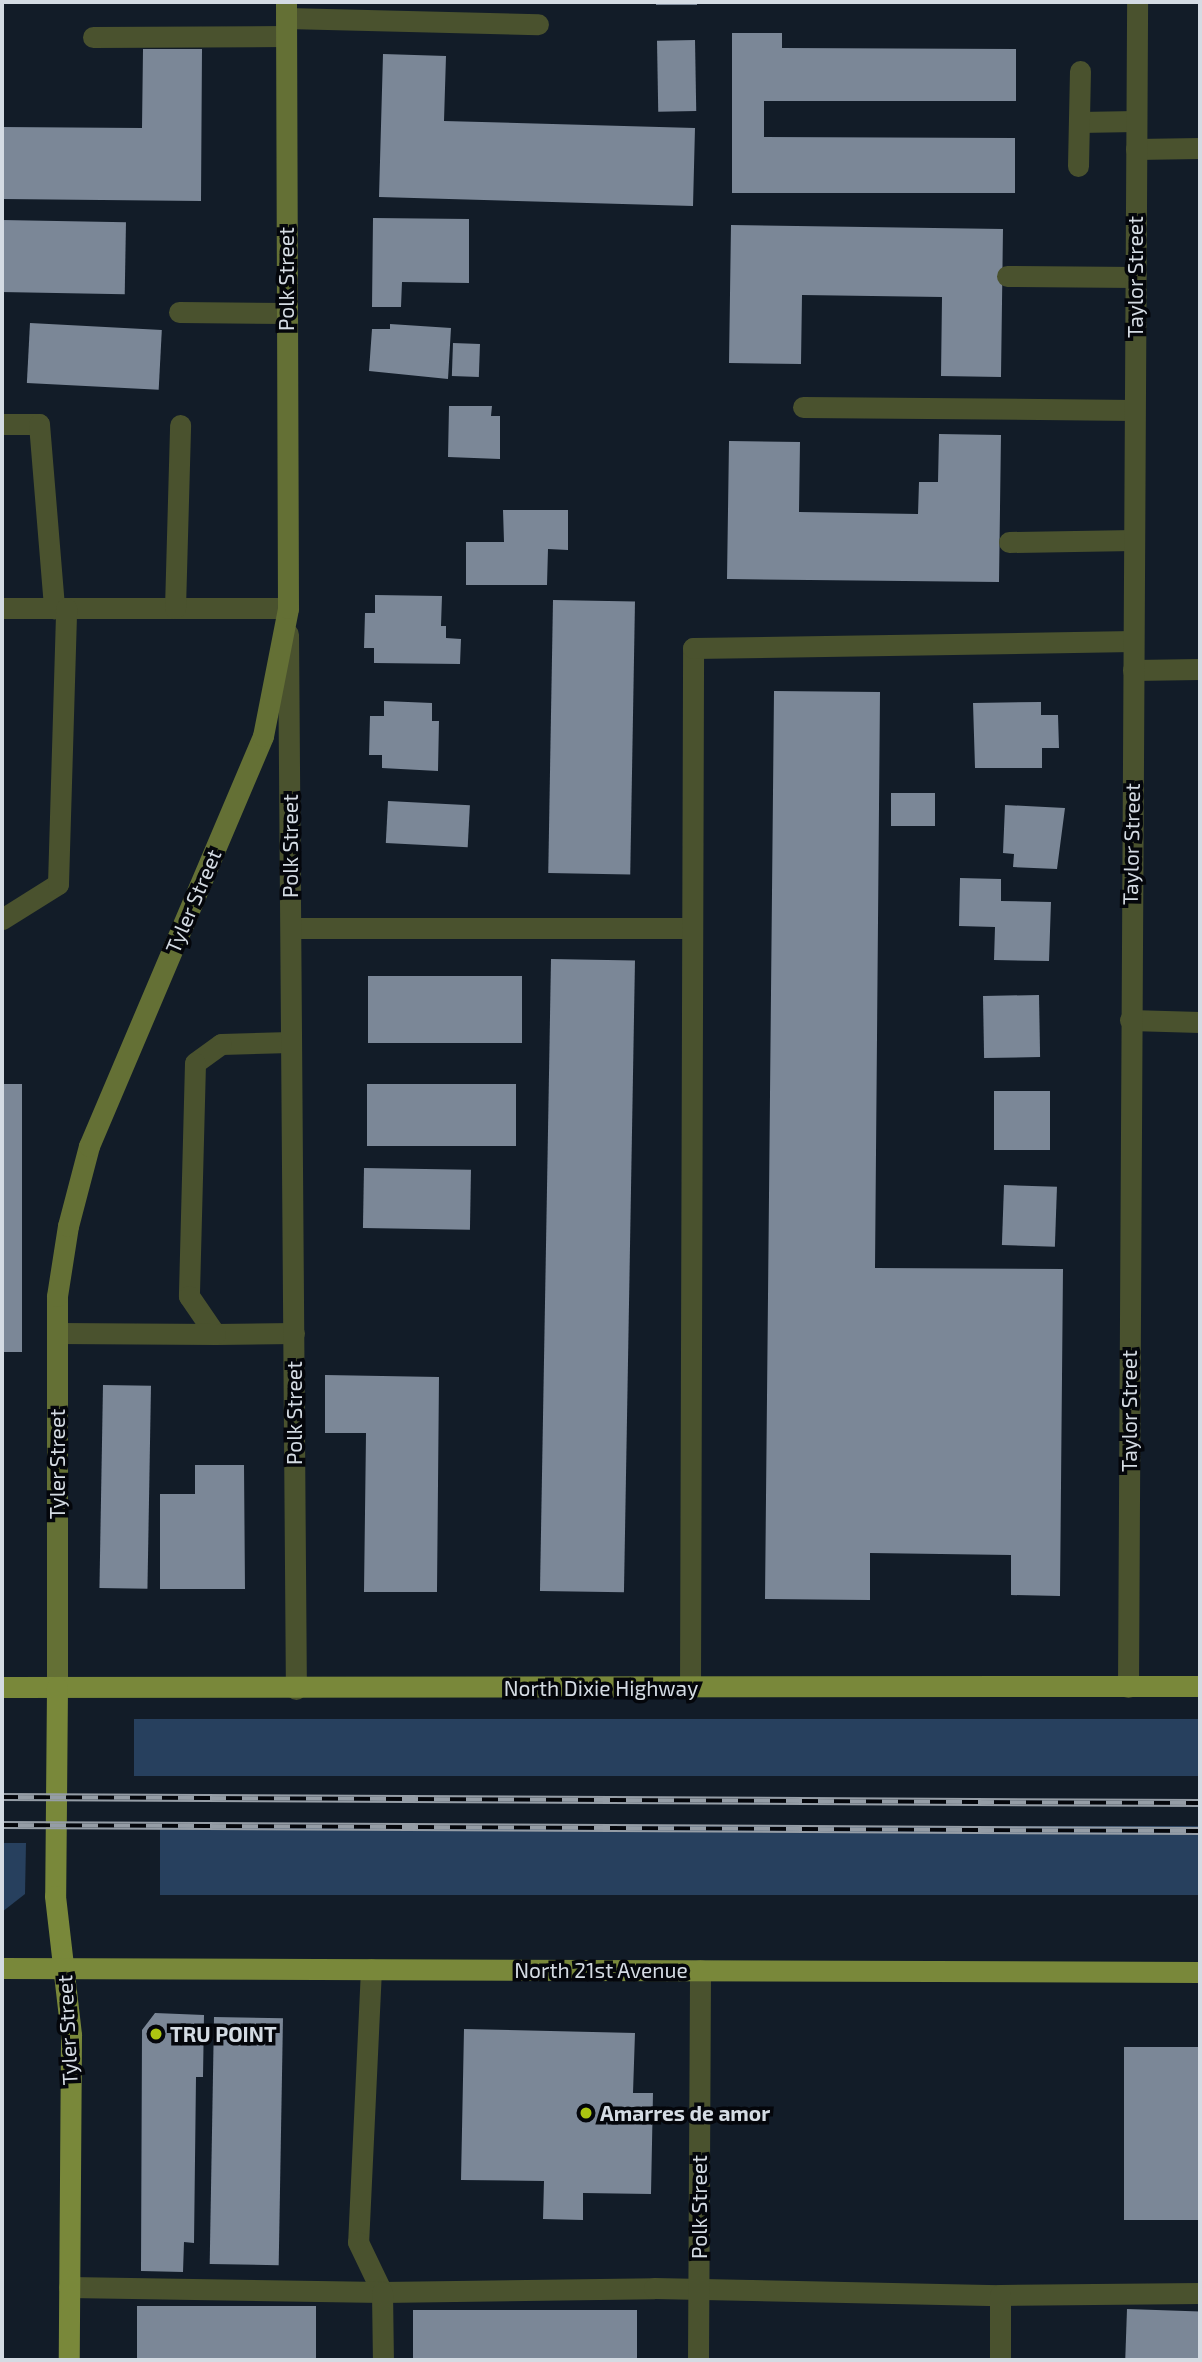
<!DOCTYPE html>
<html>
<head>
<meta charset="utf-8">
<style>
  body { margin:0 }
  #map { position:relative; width:1202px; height:2362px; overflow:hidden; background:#121c28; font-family:"Exo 2",sans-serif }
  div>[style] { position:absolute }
  .green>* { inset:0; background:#27405e; transform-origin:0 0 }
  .building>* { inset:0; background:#7b8797; transform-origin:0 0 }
  .lane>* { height:21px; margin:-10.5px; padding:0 10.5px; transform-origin:10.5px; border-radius:10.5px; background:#4a522e }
  .street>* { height:21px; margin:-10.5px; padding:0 10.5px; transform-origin:10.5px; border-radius:10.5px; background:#4a522e }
  .secondary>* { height:21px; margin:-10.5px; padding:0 10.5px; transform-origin:10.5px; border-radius:10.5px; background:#647035 }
  .primary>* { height:21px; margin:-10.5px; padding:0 10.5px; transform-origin:10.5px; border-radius:10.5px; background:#79883a }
  .rail>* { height:8px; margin-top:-4px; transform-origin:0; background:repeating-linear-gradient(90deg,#04060b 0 16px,#959da6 0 32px); box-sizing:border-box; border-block:2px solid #959da6 }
  .dots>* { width:19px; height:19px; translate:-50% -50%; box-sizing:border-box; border:4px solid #04060b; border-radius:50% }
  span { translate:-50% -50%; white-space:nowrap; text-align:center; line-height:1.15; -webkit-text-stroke:7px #04060b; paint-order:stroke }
  .street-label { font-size:21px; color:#d4dbe3 }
  .poi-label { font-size:21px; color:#d4dbe3; font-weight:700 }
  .left { translate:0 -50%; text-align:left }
  .frame { position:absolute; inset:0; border:4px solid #d4dbe3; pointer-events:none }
</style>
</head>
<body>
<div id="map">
  <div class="green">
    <div style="left:134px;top:1719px;width:1066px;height:57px"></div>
    <div style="left:160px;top:1826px;width:1040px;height:69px"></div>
    <div style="clip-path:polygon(2px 1843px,26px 1843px,25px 1894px,2px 1912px)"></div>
  </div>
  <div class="building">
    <div style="left:656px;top:2px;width:41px;height:3px"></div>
    <div style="clip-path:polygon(732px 33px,782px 33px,782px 48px,1016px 49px,1016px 101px,764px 101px,764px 137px,1015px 138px,1015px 193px,732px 193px)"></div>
    <div style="left:695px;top:40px;width:71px;height:38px;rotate:89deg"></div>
    <div style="clip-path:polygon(143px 49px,202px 49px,201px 201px,2px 199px,2px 127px,142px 128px)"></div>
    <div style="clip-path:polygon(383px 54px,446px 56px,444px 121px,695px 128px,693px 206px,379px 197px)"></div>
    <div style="clip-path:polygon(373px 218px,469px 219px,469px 283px,402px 282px,401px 307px,372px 307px)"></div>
    <div style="left:2px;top:220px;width:124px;height:72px;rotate:1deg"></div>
    <div style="clip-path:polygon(731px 225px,1003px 229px,1001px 377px,941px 376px,942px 297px,802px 295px,801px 364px,729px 363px)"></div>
    <div style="left:30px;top:323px;width:132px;height:60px;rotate:3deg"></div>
    <div style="clip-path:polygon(390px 324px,451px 328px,448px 379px,369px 371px,372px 329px,390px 329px)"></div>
    <div style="left:453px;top:343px;width:27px;height:33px;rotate:2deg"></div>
    <div style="clip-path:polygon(449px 406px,492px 406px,491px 416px,500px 416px,500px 459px,448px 457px)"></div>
    <div style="clip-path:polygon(939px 434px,1001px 435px,999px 582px,727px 579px,729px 441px,800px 442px,799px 512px,918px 514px,919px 482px,938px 482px)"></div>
    <div style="clip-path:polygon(503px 510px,568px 510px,568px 550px,548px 549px,547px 585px,466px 585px,466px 542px,504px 542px)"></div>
    <div style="clip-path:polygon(375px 595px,442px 596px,441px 626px,446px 626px,446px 638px,461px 639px,460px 664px,374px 663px,374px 648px,364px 648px,365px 613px,375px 613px)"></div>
    <div style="left:553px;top:600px;width:82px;height:273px;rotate:1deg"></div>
    <div style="clip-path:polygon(774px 691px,880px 692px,875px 1268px,1063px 1269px,1060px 1596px,1011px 1595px,1011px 1555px,870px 1553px,870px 1600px,765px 1599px)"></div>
    <div style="clip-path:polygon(384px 701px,432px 703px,432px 721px,439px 721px,438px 771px,382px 768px,382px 755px,369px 755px,370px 716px,384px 716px)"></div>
    <div style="clip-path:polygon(1041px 702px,1041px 715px,1058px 715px,1059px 748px,1042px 748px,1042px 768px,975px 768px,973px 703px)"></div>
    <div style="left:891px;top:793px;width:44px;height:33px"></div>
    <div style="left:388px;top:801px;width:82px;height:42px;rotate:3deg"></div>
    <div style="clip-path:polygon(1005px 805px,1065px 808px,1057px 869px,1013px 867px,1014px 854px,1003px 853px)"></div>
    <div style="clip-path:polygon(960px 878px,1001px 879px,1001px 901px,1051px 902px,1049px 961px,994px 960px,995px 927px,959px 926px)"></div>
    <div style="left:551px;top:959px;width:84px;height:632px;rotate:1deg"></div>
    <div style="left:368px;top:976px;width:154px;height:67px"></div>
    <div style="left:1039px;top:995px;width:62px;height:56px;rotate:89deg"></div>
    <div style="left:2px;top:1084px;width:20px;height:268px"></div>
    <div style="left:367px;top:1084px;width:149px;height:62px"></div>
    <div style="left:994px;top:1091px;width:56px;height:59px"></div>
    <div style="left:364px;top:1168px;width:107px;height:60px;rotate:1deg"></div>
    <div style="left:1004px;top:1185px;width:53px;height:60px;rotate:2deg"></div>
    <div style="clip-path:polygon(325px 1375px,439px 1377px,437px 1592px,364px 1592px,366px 1433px,325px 1433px)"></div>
    <div style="left:103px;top:1385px;width:48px;height:203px;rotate:1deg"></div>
    <div style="clip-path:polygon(195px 1465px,244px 1465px,245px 1589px,160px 1589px,160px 1494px,195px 1494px)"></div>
    <div style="clip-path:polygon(155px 2013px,204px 2015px,203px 2077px,196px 2077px,194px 2243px,184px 2242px,183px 2272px,141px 2271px,142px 2030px)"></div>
    <div style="left:214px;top:2017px;width:69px;height:247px;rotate:1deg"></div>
    <div style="clip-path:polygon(464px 2029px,635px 2033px,633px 2093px,653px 2093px,651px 2194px,583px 2193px,583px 2220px,543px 2219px,544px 2181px,461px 2180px)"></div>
    <div style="left:1124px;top:2047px;width:76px;height:173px"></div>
    <div style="left:137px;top:2306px;width:179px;height:54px"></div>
    <div style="left:1127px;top:2309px;width:73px;height:51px;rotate:2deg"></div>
    <div style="left:413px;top:2310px;width:224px;height:50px"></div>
  </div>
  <div class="lane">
    <div style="left:286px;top:18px;width:252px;rotate:1.4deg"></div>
    <div style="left:93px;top:37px;width:193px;rotate:-0.3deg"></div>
    <div style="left:1079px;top:122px;width:57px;rotate:-1deg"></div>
    <div style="left:1136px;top:149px;width:64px;rotate:-0.9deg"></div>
    <div style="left:1078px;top:166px;width:95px;rotate:-88.8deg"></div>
    <div style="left:1007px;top:276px;width:128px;rotate:0.4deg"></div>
    <div style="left:179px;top:312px;width:107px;rotate:0.5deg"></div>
    <div style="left:803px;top:407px;width:331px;rotate:0.5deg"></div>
    <div style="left:2px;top:424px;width:37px"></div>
    <div style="left:39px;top:424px;width:185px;rotate:85.3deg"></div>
    <div style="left:1009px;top:542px;width:125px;rotate:-0.9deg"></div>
    <div style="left:2px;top:608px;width:286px"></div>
    <div style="left:175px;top:608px;width:183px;rotate:-88.4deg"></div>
    <div style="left:1133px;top:670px;width:67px;rotate:-0.9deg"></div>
    <div style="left:2px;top:919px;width:66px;rotate:-32deg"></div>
    <div style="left:58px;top:884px;width:276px;rotate:-88.3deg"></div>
    <div style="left:291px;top:928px;width:401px"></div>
    <div style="left:1130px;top:1020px;width:70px;rotate:1.6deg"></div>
    <div style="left:290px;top:1042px;width:69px;rotate:178.3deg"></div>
    <div style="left:221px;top:1044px;width:32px;rotate:144deg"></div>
    <div style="left:195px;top:1063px;width:233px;rotate:91.5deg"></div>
    <div style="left:189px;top:1296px;width:46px;rotate:55.6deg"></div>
    <div style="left:215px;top:1334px;width:79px;rotate:-0.7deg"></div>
    <div style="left:57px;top:1333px;width:158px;rotate:0.4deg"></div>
    <div style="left:690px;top:1688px;width:1040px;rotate:-89.83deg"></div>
    <div style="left:693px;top:648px;width:440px;rotate:-0.9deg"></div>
    <div style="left:371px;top:1969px;width:273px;rotate:92.7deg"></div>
    <div style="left:358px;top:2242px;width:55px;rotate:64.4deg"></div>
    <div style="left:382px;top:2292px;width:272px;rotate:-0.8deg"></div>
    <div style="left:654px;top:2288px;width:346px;rotate:1.2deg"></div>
    <div style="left:1000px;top:2295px;width:200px;rotate:-0.6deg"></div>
    <div style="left:69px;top:2287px;width:313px;rotate:0.9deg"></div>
    <div style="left:382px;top:2292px;width:68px;rotate:89.2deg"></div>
    <div style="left:1000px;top:2295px;width:65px;rotate:90deg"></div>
  </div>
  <div class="street">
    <div style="left:288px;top:634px;width:1055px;rotate:89.57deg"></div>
    <div style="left:1128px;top:1687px;width:1685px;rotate:-89.69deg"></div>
    <div style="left:698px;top:2360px;width:390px;rotate:-89.7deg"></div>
  </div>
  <div class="secondary">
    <div style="left:57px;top:1687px;width:391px;rotate:-90deg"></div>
    <div style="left:57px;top:1296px;width:71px;rotate:-81.1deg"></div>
    <div style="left:68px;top:1226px;width:83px;rotate:-75.3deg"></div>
    <div style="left:89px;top:1146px;width:445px;rotate:-67deg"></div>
    <div style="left:263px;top:736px;width:130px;rotate:-78.9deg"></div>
    <div style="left:288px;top:608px;width:606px;rotate:-90.19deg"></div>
  </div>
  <div class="primary">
    <div style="left:2px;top:1687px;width:1198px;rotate:-0.05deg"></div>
    <div style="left:57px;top:1687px;width:209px;rotate:90.5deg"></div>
    <div style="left:55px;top:1896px;width:140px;rotate:83.4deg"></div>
    <div style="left:71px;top:2035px;width:325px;rotate:90.4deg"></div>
    <div style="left:2px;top:1968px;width:1198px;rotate:0.19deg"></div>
  </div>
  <div class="rail">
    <div style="left:2px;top:1797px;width:1198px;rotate:0.29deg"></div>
    <div style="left:2px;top:1825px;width:1198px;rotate:0.29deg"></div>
  </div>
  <div class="dots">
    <div style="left:156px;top:2034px;background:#acc611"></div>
    <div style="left:586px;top:2113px;background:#acc611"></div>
  </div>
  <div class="street-label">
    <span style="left:1135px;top:277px;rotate:-90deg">Taylor Street</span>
    <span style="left:286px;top:279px;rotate:-90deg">Polk Street</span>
    <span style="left:1131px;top:844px;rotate:-89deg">Taylor Street</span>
    <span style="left:290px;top:846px;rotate:-90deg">Polk Street</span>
    <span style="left:193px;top:901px;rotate:-67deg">Tyler Street</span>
    <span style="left:1129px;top:1411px;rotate:-90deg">Taylor Street</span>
    <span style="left:294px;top:1413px;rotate:-90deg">Polk Street</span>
    <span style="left:57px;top:1464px;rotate:-90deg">Tyler Street</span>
    <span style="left:601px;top:1688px">North Dixie Highway</span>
    <span style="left:601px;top:1970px">North 21st Avenue</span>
    <span style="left:67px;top:2030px;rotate:-93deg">Tyler Street</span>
    <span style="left:699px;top:2207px;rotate:-90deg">Polk Street</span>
  </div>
  <div class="poi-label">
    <span class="left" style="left:170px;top:2034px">TRU POINT</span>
    <span class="left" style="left:600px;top:2113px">Amarres de amor</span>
  </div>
  <div class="frame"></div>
</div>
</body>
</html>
